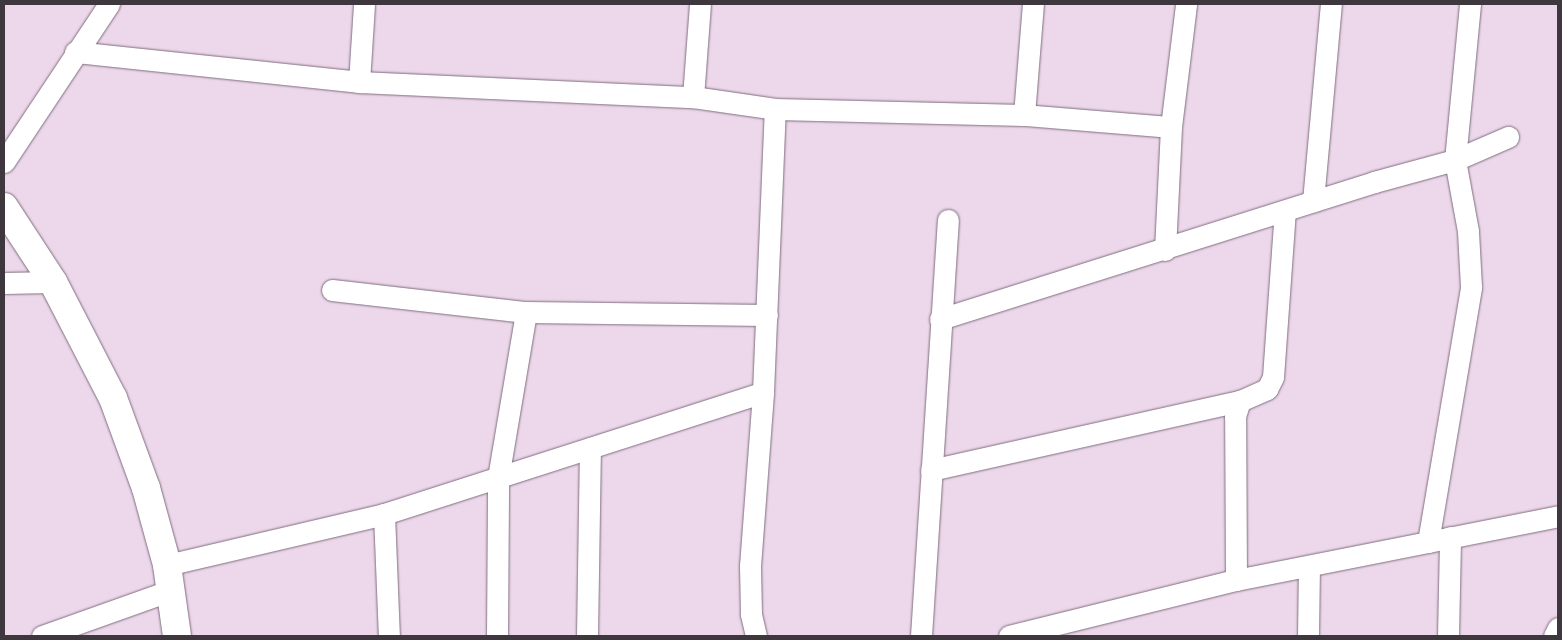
<!DOCTYPE html>
<html>
<head>
<meta charset="utf-8">
<style>
  body { margin:0 }
  #map { position:relative; width:1562px; height:640px; overflow:hidden; background:#edd8eb; font-family:Barlow,sans-serif }
  div>[style] { position:absolute }
  .roads { filter:drop-shadow(0 0 1px #7f6d7e) drop-shadow(0 0 1px #7f6d7e) }
  .minor>* { height:21px; margin:-10.5px; padding:0 10.5px; transform-origin:10.5px; border-radius:10.5px; background:#fff }
  .tertiary>* { height:28px; margin:-14px; padding:0 14px; transform-origin:14px; border-radius:14px; background:#fff }
  span { translate:-50% -50%; white-space:nowrap; text-align:center; line-height:1.15; -webkit-text-stroke:5px #fff; paint-order:stroke }
  .frame { position:absolute; inset:0; border:5px solid #3f373e; pointer-events:none }
</style>
</head>
<body>
<div id="map">
  <div class="roads">
    <div class="minor">
      <div style="left:75px;top:52px;width:286px;rotate:6deg"></div>
      <div style="left:359px;top:82px;width:334px;rotate:2.6deg"></div>
      <div style="left:693px;top:97px;width:83px;rotate:8.3deg"></div>
      <div style="left:775px;top:109px;width:249px;rotate:1.4deg"></div>
      <div style="left:1024px;top:115px;width:147px;rotate:4.7deg"></div>
      <div style="left:359px;top:82px;width:78px;rotate:-86.3deg"></div>
      <div style="left:693px;top:97px;width:93px;rotate:-85.7deg"></div>
      <div style="left:1024px;top:115px;width:111px;rotate:-85.4deg"></div>
      <div style="left:4px;top:162px;width:190px;rotate:-56.4deg"></div>
      <div style="left:1313px;top:201px;width:198px;rotate:-84.8deg"></div>
      <div style="left:1165px;top:250px;width:123px;rotate:-87.2deg"></div>
      <div style="left:1171px;top:127px;width:124px;rotate:-83deg"></div>
      <div style="left:4px;top:283px;width:49px;rotate:-1.2deg"></div>
      <div style="left:332px;top:290px;width:195px;rotate:6.5deg"></div>
      <div style="left:526px;top:312px;width:241px;rotate:0.7deg"></div>
      <div style="left:940px;top:319px;width:455px;rotate:-17.5deg"></div>
      <div style="left:1374px;top:182px;width:84px;rotate:-15.2deg"></div>
      <div style="left:1455px;top:160px;width:58px;rotate:-23.5deg"></div>
      <div style="left:931px;top:470px;width:317px;rotate:-12.6deg"></div>
      <div style="left:384px;top:514px;width:122px;rotate:87.7deg"></div>
      <div style="left:1428px;top:542px;width:259px;rotate:-80.4deg"></div>
      <div style="left:1471px;top:287px;width:56px;rotate:-93.1deg"></div>
      <div style="left:1468px;top:231px;width:72px;rotate:-100.4deg"></div>
      <div style="left:1455px;top:160px;width:157px;rotate:-84.5deg"></div>
      <div style="left:167px;top:565px;width:223px;rotate:-13.2deg"></div>
      <div style="left:384px;top:514px;width:398px;rotate:-17.8deg"></div>
      <div style="left:1236px;top:580px;width:164px;rotate:-90.3deg"></div>
      <div style="left:1235px;top:416px;width:16px;rotate:-72deg"></div>
      <div style="left:1240px;top:401px;width:30px;rotate:-24deg"></div>
      <div style="left:1267px;top:389px;width:13px;rotate:-63deg"></div>
      <div style="left:1273px;top:377px;width:167px;rotate:-85.9deg"></div>
      <div style="left:42px;top:636px;width:137px;rotate:-19.6deg"></div>
      <div style="left:497px;top:636px;width:158px;rotate:-89.6deg"></div>
      <div style="left:498px;top:478px;width:168px;rotate:-80.4deg"></div>
      <div style="left:587px;top:636px;width:188px;rotate:-89.1deg"></div>
      <div style="left:756px;top:636px;width:23px;rotate:-103deg"></div>
      <div style="left:751px;top:614px;width:48px;rotate:-91.2deg"></div>
      <div style="left:750px;top:566px;width:174px;rotate:-85.7deg"></div>
      <div style="left:763px;top:392px;width:283px;rotate:-87.6deg"></div>
      <div style="left:921px;top:636px;width:417px;rotate:-86.3deg"></div>
      <div style="left:1009px;top:636px;width:234px;rotate:-13.9deg"></div>
      <div style="left:1236px;top:580px;width:328px;rotate:-11.2deg"></div>
      <div style="left:1308px;top:636px;width:69px;rotate:-89.2deg"></div>
      <div style="left:1448px;top:636px;width:99px;rotate:-88.8deg"></div>
      <div style="left:1554px;top:636px;width:9px;rotate:-63deg"></div>
    </div>
    <div class="tertiary">
      <div style="left:4px;top:207px;width:90px;rotate:56.8deg"></div>
      <div style="left:53px;top:282px;width:131px;rotate:62.7deg"></div>
      <div style="left:113px;top:398px;width:96px;rotate:69.9deg"></div>
      <div style="left:146px;top:488px;width:80px;rotate:74.7deg"></div>
      <div style="left:167px;top:565px;width:72px;rotate:82deg"></div>
    </div>
  </div>
  <div class="frame"></div>
</div>
</body>
</html>
